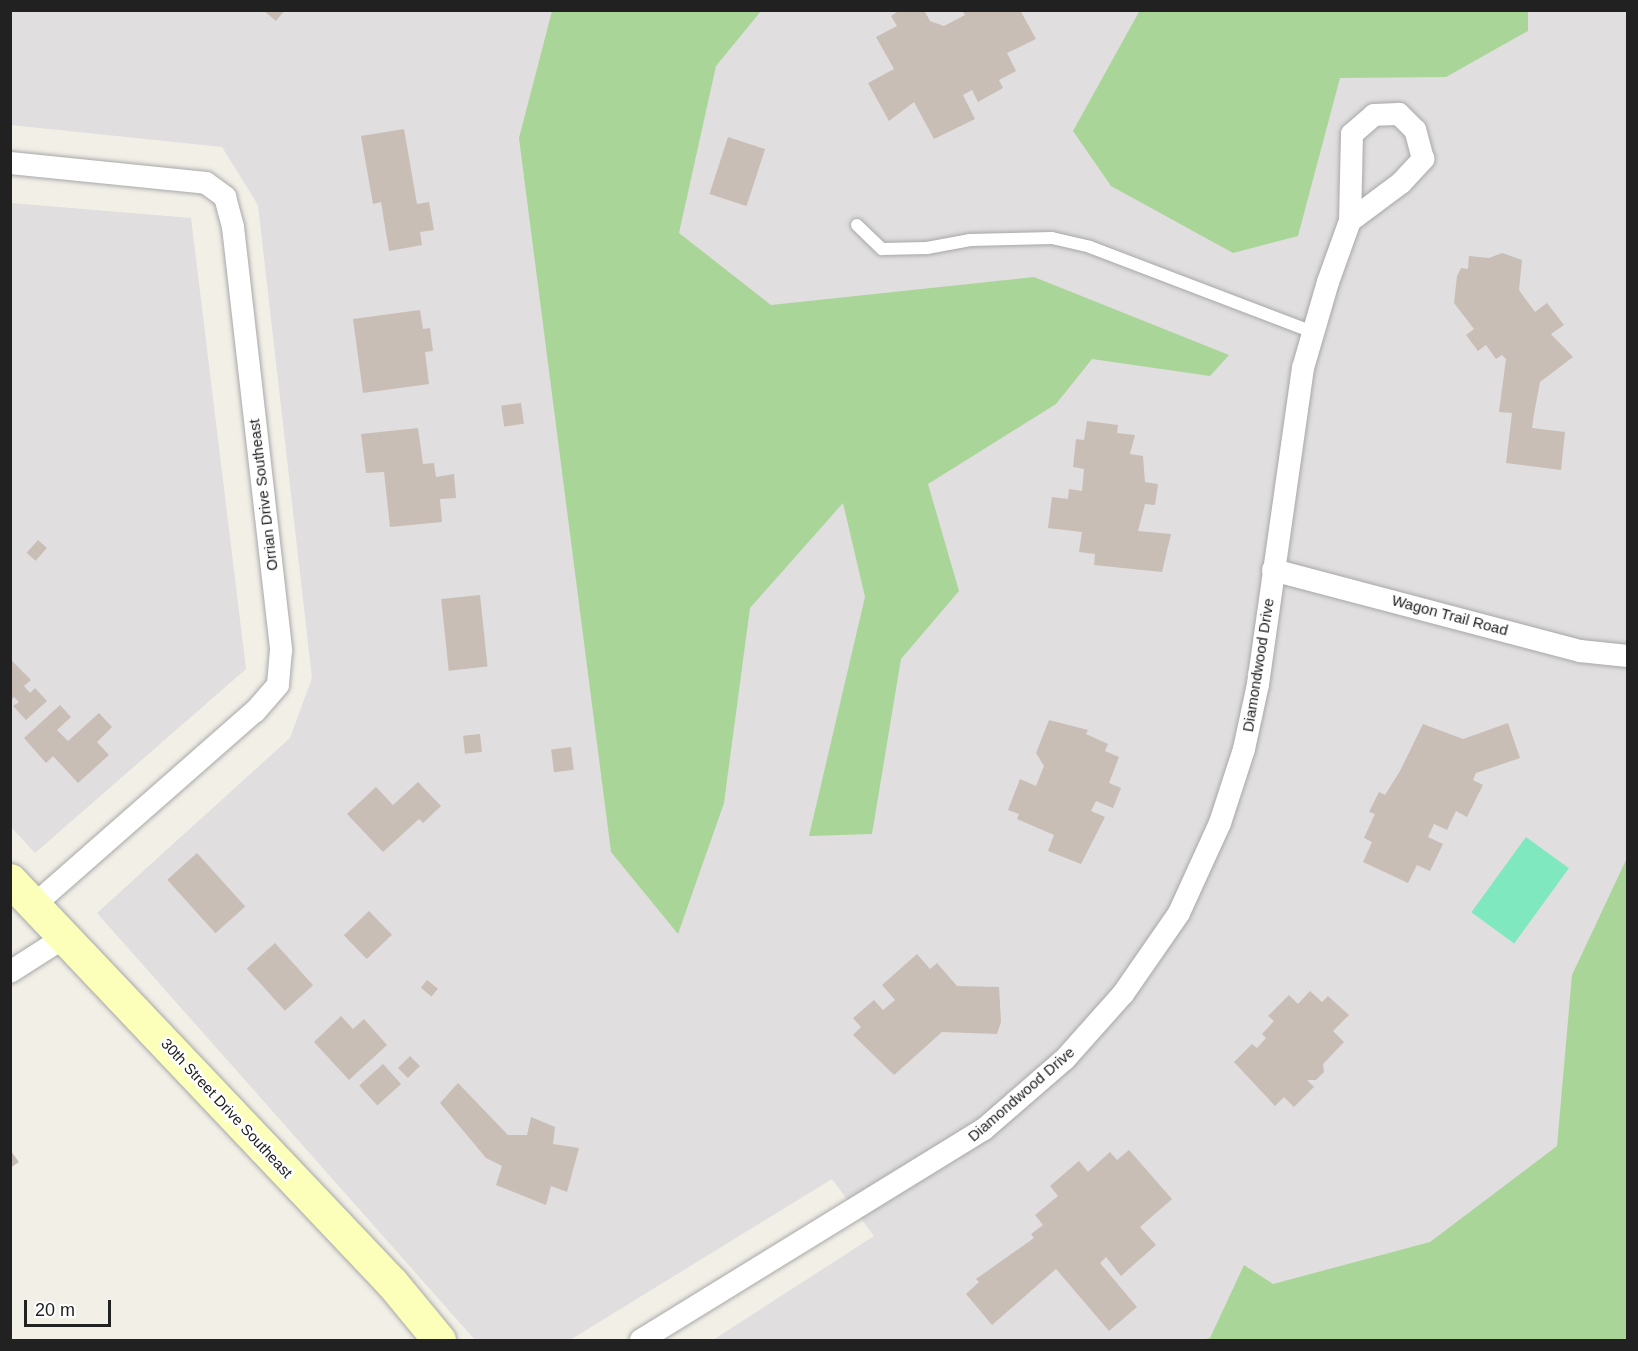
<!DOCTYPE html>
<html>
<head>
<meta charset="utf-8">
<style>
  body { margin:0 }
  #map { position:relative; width:1638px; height:1351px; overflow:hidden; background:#f2efe7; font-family:Arial,sans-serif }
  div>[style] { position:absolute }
  .residential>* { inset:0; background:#e0dede }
  .forest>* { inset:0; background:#aad599 }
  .pitch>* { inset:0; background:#7fe8bf; transform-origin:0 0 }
  .building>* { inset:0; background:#c8beb6; transform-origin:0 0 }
  .roads { filter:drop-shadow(0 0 2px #a8a8a8) drop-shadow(0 0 2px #a8a8a8) }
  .service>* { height:12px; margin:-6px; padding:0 6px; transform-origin:6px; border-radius:6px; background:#fff }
  .minor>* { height:22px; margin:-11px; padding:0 11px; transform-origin:11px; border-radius:11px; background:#fff }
  .secondary>* { height:33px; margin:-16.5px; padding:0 16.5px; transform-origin:16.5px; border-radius:16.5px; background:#fbffb9 }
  span { translate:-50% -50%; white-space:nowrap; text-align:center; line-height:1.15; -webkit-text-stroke:5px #fff; paint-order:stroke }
  .street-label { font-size:15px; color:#212121 }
  .frame { position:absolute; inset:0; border:12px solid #212121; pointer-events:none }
  .scale { position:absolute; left:24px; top:1300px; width:87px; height:27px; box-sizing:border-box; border:3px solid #212121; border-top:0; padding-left:8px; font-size:18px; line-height:21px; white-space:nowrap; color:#212121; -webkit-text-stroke:4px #fff; paint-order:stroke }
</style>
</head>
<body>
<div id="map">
  <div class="residential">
    <div style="clip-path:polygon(11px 11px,1627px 11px,1627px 1340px,713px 1340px,874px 1236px,832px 1179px,570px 1340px,475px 1340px,97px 913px,290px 738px,312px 678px,258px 205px,222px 147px,11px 125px)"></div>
    <div style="clip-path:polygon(11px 203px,191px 218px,246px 669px,35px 853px,11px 827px)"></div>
  </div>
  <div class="forest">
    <div style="clip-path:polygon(1140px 10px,1528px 11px,1528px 31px,1446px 77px,1340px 78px,1298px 236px,1233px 253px,1111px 186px,1073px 131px)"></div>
    <div style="clip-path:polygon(552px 11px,761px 11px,716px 66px,679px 233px,771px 305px,1034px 277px,1229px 355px,1210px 376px,1092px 359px,1056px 404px,928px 484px,959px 591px,901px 659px,872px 834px,809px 836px,865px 597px,843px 503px,750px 608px,724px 803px,678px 934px,611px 852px,519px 138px)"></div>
    <div style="clip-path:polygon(1626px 860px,1627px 1340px,1202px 1340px,1210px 1338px,1244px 1265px,1273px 1284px,1430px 1242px,1557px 1146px,1572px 975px)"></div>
  </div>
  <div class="pitch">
    <div style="left:1526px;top:837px;width:53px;height:93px;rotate:36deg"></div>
  </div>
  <div class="building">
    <div style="clip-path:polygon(263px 10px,285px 10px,276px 21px)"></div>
    <div style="clip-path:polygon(900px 10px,924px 10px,930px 21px,944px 26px,965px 15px,962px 10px,1020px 10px,1036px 39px,1007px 53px,1016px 71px,999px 80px,1003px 88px,978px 102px,972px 90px,963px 95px,975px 119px,934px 139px,914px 102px,889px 121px,868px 83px,894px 69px,876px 37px,897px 26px,891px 16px)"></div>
    <div style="clip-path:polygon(404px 129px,417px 204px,429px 202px,434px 230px,420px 232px,422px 245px,389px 251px,381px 202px,373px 204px,361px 136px)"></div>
    <div style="left:728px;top:137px;width:39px;height:60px;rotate:18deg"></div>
    <div style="clip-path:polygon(1502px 253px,1522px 260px,1519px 290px,1535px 312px,1547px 303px,1564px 325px,1551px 334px,1573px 357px,1540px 382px,1534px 414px,1532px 428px,1565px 432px,1561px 470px,1506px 463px,1512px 413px,1499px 412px,1506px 359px,1502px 355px,1496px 359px,1486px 345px,1478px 351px,1466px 335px,1474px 329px,1454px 303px,1457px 276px,1461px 268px,1468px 269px,1469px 256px,1489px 258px)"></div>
    <div style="clip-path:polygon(420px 310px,423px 329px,430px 328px,433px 351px,425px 352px,429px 384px,363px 393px,353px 319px)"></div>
    <div style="left:521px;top:403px;width:21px;height:20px;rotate:82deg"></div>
    <div style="clip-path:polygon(1087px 421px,1118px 425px,1117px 433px,1135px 435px,1130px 454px,1143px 456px,1145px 482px,1158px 484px,1155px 505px,1145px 504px,1138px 531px,1171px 534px,1162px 572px,1094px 565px,1095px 554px,1079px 552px,1082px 532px,1048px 528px,1052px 497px,1068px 499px,1069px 489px,1082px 491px,1084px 469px,1073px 467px,1076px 439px,1084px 440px)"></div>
    <div style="clip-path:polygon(418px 428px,423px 464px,434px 463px,436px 477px,454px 474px,456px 498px,440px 499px,442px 522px,390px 527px,384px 472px,366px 473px,361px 434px)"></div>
    <div style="left:38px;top:540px;width:12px;height:17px;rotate:42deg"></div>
    <div style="left:480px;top:595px;width:72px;height:39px;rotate:84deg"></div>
    <div style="clip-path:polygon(10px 659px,31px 680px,24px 686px,30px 693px,35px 688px,47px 701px,26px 720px,13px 706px,19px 702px,14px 697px,10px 701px)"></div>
    <div style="clip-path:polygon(60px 705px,71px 717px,57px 730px,68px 741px,99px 713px,112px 727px,97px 742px,109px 755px,78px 783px,53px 756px,46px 763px,24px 738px)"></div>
    <div style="clip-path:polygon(1049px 720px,1088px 730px,1086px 734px,1108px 744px,1105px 751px,1119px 757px,1109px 783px,1121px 788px,1113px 808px,1096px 801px,1091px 811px,1105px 817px,1081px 864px,1048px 851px,1054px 835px,1017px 819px,1019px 814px,1008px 810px,1020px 779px,1036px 786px,1044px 766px,1036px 753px)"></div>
    <div style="clip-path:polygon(1508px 723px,1520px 758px,1476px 773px,1473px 780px,1483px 785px,1467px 817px,1456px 811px,1447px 830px,1434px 824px,1428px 837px,1443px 844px,1430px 871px,1417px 865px,1408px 883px,1363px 862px,1372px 842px,1364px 838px,1375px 814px,1369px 812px,1379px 792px,1385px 795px,1400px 771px,1423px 724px,1463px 739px)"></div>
    <div style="left:480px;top:734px;width:18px;height:17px;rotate:84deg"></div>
    <div style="left:571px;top:747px;width:23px;height:20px;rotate:83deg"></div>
    <div style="clip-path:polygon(418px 782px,441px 806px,423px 823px,419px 819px,383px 852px,347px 814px,376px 787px,393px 805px)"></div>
    <div style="left:197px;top:853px;width:72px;height:40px;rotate:48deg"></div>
    <div style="left:369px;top:911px;width:33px;height:35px;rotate:46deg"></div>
    <div style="left:275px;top:943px;width:57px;height:38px;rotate:48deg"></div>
    <div style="clip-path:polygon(917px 954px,930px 969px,937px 963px,957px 986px,999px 987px,1001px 1022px,997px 1034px,942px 1032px,894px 1075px,853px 1035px,861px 1027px,853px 1018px,874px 1000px,883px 1010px,895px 1000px,882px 985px)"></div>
    <div style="left:427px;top:980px;width:14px;height:10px;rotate:39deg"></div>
    <div style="clip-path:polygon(1310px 991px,1322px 1002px,1328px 996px,1349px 1015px,1333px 1031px,1344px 1042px,1323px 1064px,1324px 1072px,1316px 1080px,1307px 1080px,1314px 1087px,1294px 1107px,1284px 1097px,1275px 1106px,1234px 1062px,1252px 1044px,1257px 1048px,1266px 1038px,1262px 1034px,1274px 1021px,1268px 1016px,1289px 995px,1298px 1004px)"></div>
    <div style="clip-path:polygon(341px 1016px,353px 1029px,364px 1019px,387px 1045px,349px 1080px,314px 1042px)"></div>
    <div style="left:410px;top:1056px;width:14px;height:17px;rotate:45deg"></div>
    <div style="left:383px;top:1064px;width:27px;height:32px;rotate:48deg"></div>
    <div style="clip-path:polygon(458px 1083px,508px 1135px,527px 1135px,531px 1117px,555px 1127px,553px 1144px,579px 1148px,567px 1192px,551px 1186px,546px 1205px,496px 1185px,502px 1166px,486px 1158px,440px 1103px)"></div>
    <div style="clip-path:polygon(10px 1150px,19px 1162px,10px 1168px)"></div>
    <div style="clip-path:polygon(1129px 1150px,1172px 1199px,1140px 1227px,1156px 1245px,1121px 1276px,1106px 1257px,1100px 1263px,1137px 1307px,1109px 1331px,1056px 1269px,992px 1325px,966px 1294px,979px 1282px,976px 1279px,1034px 1238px,1031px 1234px,1043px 1225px,1035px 1215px,1058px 1196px,1050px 1186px,1079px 1161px,1088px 1172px,1110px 1152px,1117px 1160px)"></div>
  </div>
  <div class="roads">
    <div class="service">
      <div style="left:857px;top:225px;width:35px;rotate:44deg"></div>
      <div style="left:882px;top:249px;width:45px;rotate:-1.3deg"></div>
      <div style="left:927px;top:248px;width:44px;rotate:-10.5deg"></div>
      <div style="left:970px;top:240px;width:82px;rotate:-1.4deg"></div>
      <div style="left:1052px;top:238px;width:39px;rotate:13deg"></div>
      <div style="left:1090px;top:247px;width:239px;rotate:20.9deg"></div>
    </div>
    <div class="minor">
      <div style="left:10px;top:163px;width:197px;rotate:5.8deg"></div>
      <div style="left:206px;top:183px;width:24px;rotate:36deg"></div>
      <div style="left:225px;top:197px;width:31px;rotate:75deg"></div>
      <div style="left:233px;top:227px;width:426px;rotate:83.5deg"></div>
      <div style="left:281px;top:650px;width:35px;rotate:95deg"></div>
      <div style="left:278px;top:685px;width:35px;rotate:131deg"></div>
      <div style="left:255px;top:711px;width:294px;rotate:138.7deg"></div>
      <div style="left:1273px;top:570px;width:318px;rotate:14.8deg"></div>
      <div style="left:1580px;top:651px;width:48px;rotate:5.9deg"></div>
      <div style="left:10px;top:972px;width:65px;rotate:-32.5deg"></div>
      <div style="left:641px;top:1340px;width:401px;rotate:-31.6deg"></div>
      <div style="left:983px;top:1130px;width:108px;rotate:-40.9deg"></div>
      <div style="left:1065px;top:1059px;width:87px;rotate:-48.3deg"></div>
      <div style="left:1123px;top:994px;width:98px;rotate:-55.3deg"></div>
      <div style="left:1179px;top:913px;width:99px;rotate:-65.5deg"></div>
      <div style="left:1220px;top:823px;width:78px;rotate:-72deg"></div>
      <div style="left:1244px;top:749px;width:66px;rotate:-77.8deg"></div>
      <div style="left:1258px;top:684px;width:319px;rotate:-81.9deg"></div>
      <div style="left:1303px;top:368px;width:90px;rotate:-73.8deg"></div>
      <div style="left:1328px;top:282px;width:65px;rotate:-70.2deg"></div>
      <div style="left:1350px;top:221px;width:64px;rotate:-36.7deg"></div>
      <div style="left:1401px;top:183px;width:33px;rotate:-47deg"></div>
      <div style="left:1423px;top:159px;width:30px;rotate:-105deg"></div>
      <div style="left:1415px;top:130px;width:23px;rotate:-135deg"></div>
      <div style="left:1399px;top:114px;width:25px;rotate:178deg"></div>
      <div style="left:1374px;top:115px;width:29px;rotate:139deg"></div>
      <div style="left:1352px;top:134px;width:87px;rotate:91.3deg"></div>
    </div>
    <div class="secondary">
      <div style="left:10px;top:880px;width:555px;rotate:46.53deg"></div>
      <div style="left:392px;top:1283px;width:74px;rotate:50.5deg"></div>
    </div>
  </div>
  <div class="street-label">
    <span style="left:263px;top:495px;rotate:-97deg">Orrian Drive Southeast</span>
    <span style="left:1450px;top:615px;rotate:15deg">Wagon Trail Road</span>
    <span style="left:1258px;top:665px;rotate:-81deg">Diamondwood Drive</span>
    <span style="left:1021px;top:1094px;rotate:-41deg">Diamondwood Drive</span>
    <span style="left:227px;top:1108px;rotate:47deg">30th Street Drive Southeast</span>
  </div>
  <div class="frame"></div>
  <div class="scale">20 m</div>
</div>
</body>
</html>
